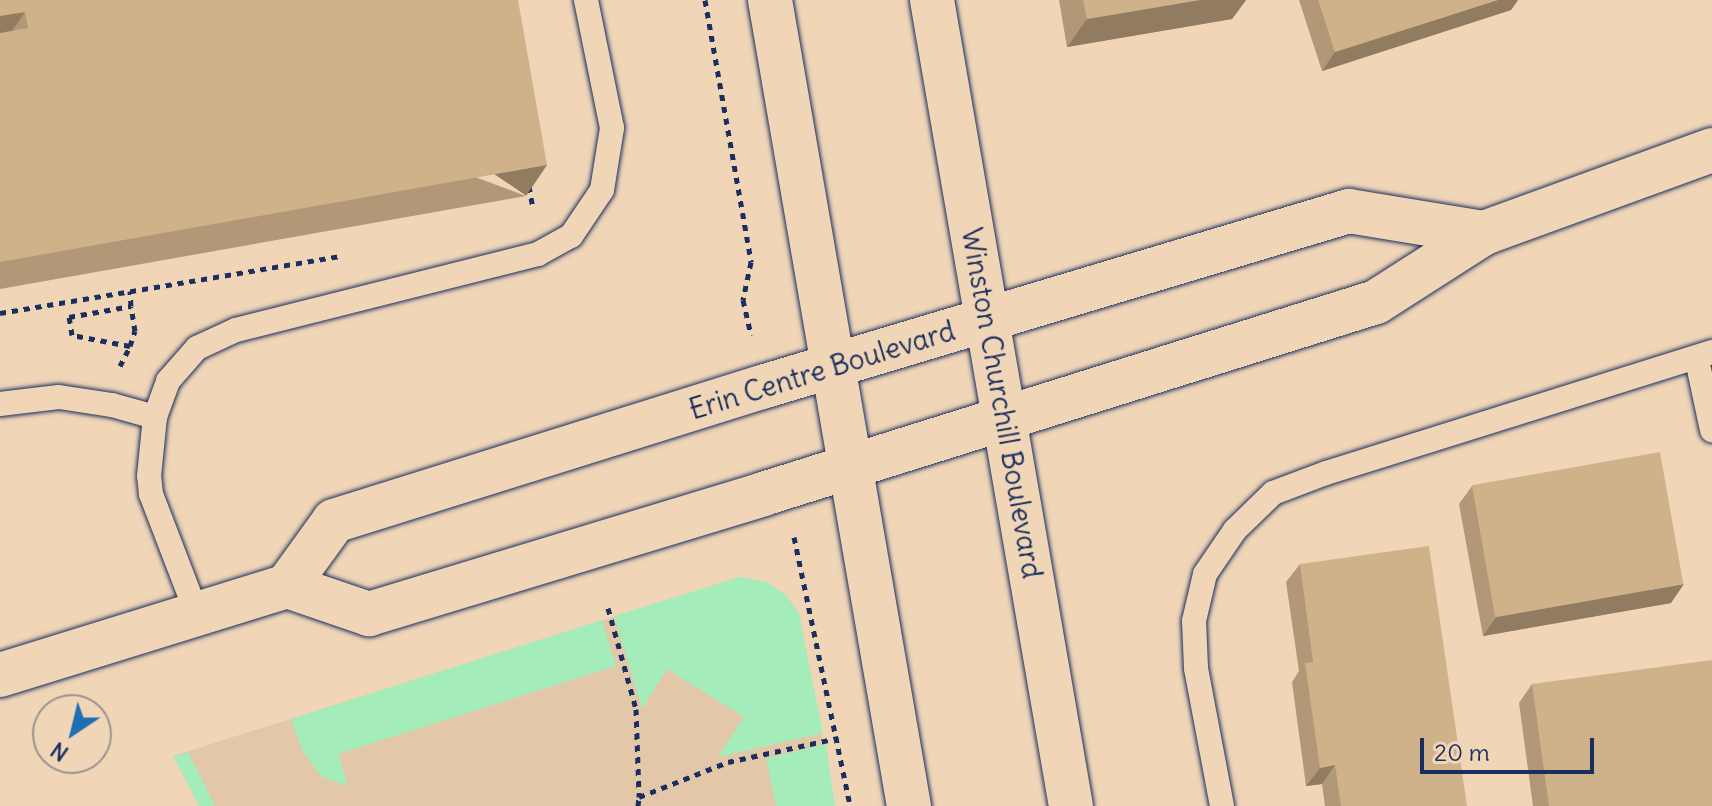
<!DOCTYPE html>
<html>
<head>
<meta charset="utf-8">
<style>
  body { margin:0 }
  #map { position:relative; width:1712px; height:806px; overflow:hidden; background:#f0d5b7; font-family:Delius,sans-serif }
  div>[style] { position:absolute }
  .built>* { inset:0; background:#e2c7a8 }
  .green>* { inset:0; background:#a4ecba }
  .path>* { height:5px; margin-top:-2.5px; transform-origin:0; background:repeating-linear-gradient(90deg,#1b2f5e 0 6px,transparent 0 12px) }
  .roads { filter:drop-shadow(0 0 2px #1b2f5e) drop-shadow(0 0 2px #1b2f5e) }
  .lane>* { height:24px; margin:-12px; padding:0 12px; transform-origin:12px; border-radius:12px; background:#f0d5b7 }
  .secondary>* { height:44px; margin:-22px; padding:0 22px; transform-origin:22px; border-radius:22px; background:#f0d5b7 }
  .wall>* { inset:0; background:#b29877 }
  .shaded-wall>* { inset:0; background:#917c61; transform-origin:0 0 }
  .building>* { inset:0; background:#cfb18a; transform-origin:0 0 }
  span { translate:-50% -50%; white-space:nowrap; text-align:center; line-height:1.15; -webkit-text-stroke:7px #f0d5b7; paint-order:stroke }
  .street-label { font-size:28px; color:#1b2f5e }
  .north { position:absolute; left:32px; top:694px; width:80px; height:80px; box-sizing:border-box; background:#f0d5b7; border:2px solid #9b9393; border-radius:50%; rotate:215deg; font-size:22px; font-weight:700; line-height:32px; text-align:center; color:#1b2f5e }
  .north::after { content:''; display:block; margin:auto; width:28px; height:36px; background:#1f6fb2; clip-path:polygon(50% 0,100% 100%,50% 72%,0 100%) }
  .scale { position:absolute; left:1420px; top:738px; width:174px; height:36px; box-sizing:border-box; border:4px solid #1b2f5e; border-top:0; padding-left:10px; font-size:24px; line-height:28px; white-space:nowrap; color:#1b2f5e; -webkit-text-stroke:6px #f0d5b7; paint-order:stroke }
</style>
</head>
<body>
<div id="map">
  <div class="built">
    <div style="clip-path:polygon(740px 577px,766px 582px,786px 595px,799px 614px,835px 806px,199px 806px,173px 756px)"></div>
  </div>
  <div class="green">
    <div style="clip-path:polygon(740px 577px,766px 582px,786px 595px,799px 614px,823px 733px,718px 757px,744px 717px,667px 669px,642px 709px,614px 616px)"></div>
    <div style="clip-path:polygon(602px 620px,616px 666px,338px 754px,348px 786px,322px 777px,303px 752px,291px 719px)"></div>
    <div style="clip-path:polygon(826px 744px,835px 806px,776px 806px,766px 758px)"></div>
    <div style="clip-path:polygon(188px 752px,215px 806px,216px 806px,199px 806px,173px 756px)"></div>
  </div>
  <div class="path">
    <div style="left:705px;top:0;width:266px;rotate:80deg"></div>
    <div style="left:751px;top:262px;width:39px;rotate:102deg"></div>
    <div style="left:743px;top:300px;width:36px;rotate:77deg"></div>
    <div style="left:529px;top:186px;width:22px;rotate:80deg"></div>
    <div style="left:0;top:313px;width:346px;rotate:-9.5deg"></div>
    <div style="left:130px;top:346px;width:16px;rotate:-72deg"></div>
    <div style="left:135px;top:331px;width:25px;rotate:-99deg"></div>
    <div style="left:120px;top:366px;width:22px;rotate:-63deg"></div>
    <div style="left:130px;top:346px;width:59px;rotate:-169.3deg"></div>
    <div style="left:72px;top:335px;width:18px;rotate:-99deg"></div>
    <div style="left:69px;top:317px;width:63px;rotate:-10.1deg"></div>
    <div style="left:131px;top:306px;width:15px;rotate:-94deg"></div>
    <div style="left:794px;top:537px;width:275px;rotate:78.2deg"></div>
    <div style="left:608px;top:608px;width:105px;rotate:74.5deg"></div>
    <div style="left:636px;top:709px;width:88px;rotate:88deg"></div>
    <div style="left:638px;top:806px;width:9px;rotate:-84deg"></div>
    <div style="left:639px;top:797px;width:96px;rotate:-21.5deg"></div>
    <div style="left:728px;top:762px;width:113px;rotate:-12.3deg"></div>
  </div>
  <div class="roads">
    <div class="lane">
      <div style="left:1697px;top:360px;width:72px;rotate:77.9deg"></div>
      <div style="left:0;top:404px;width:59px;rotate:-6.8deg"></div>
      <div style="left:59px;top:397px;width:54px;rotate:8.6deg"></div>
      <div style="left:112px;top:405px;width:45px;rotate:15.6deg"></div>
      <div style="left:197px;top:614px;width:129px;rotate:-111deg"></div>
      <div style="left:151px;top:494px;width:18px;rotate:-96deg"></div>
      <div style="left:149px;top:476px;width:59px;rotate:-84.2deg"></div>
      <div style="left:155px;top:417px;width:38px;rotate:-70deg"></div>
      <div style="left:168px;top:381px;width:44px;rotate:-48.7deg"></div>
      <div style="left:197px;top:348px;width:43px;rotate:-24.8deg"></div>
      <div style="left:236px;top:330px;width:311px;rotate:-14.1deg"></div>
      <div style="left:538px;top:254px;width:38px;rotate:-29deg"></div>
      <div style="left:571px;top:236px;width:55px;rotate:-56deg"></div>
      <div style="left:602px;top:190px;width:63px;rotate:-80.8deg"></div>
      <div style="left:612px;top:128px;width:131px;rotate:-101.5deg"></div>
      <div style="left:1222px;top:806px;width:140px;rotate:-100.7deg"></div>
      <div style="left:1196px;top:668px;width:47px;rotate:-92.4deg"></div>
      <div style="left:1194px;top:621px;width:48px;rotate:-76.8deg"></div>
      <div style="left:1205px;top:574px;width:53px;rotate:-55.7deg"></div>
      <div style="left:1235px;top:530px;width:53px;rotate:-44.2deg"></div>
      <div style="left:1273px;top:493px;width:57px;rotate:-20.7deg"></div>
      <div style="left:1326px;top:473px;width:405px;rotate:-17.4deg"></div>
    </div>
    <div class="secondary">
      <div style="left:770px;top:0;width:818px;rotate:80.22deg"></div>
      <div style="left:932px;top:0;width:818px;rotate:80.22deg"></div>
      <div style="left:287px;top:586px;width:80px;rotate:-54.1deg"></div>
      <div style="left:334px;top:521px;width:448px;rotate:-17.4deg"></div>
      <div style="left:762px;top:387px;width:613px;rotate:-16.69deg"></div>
      <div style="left:1349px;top:211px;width:137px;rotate:9.3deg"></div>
      <div style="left:0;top:675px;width:300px;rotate:-17.2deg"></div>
      <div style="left:287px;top:586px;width:87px;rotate:18.9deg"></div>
      <div style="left:369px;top:614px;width:412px;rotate:-16.9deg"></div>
      <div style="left:763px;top:494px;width:642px;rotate:-17.39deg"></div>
      <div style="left:1376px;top:302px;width:128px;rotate:-32.6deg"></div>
      <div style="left:1484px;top:233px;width:243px;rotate:-20deg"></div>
    </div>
  </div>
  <div class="wall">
    <div style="clip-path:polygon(0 0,526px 196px,0 289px)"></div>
    <div style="clip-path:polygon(1059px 0,1246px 0,1232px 19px,1067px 47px)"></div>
    <div style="clip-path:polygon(1299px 0,1518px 0,1511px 10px,1322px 71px)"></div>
    <div style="clip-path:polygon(1472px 486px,1671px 603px,1483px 636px,1459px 504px)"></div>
    <div style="clip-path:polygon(1300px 564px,1467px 806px,1325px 806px,1322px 784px,1306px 786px,1292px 682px,1299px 671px,1286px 582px)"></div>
    <div style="clip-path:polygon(1532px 684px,1712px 806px,1533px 806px,1519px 703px)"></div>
  </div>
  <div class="shaded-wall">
    <div style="clip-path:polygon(1200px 0,1246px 0,1232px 19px,1067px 47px,1087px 19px)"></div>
    <div style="clip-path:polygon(1498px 0,1518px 0,1511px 10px,1322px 71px,1335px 52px)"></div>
    <div style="clip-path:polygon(25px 12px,4px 43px,0 43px,0 16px)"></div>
    <div style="left:547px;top:165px;width:37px;height:556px;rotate:124deg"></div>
    <div style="clip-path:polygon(1684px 584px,1671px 603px,1483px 636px,1496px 617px)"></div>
    <div style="clip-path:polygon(1335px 765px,1322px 784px,1306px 786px,1320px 768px)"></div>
  </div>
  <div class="building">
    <div style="clip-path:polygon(0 0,518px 0,547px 165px,0 262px,0 33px,28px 28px,25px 12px,0 16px)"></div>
    <div style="clip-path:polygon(1083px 0,1200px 0,1087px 19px)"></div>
    <div style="clip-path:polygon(1318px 0,1498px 0,1335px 52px)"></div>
    <div style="left:1660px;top:452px;width:134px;height:191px;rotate:80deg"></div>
    <div style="clip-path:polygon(1429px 546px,1467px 806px,1341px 806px,1335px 765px,1320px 768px,1305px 663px,1313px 662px,1300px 564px)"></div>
    <div style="clip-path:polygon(1712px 660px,1712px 806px,1549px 806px,1532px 684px)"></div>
  </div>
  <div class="street-label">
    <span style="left:822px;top:370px;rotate:-17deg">Erin Centre Boulevard</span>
    <span style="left:1002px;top:403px;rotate:80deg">Winston Churchill Boulevard</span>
  </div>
  <div class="north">N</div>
  <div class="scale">20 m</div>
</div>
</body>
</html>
